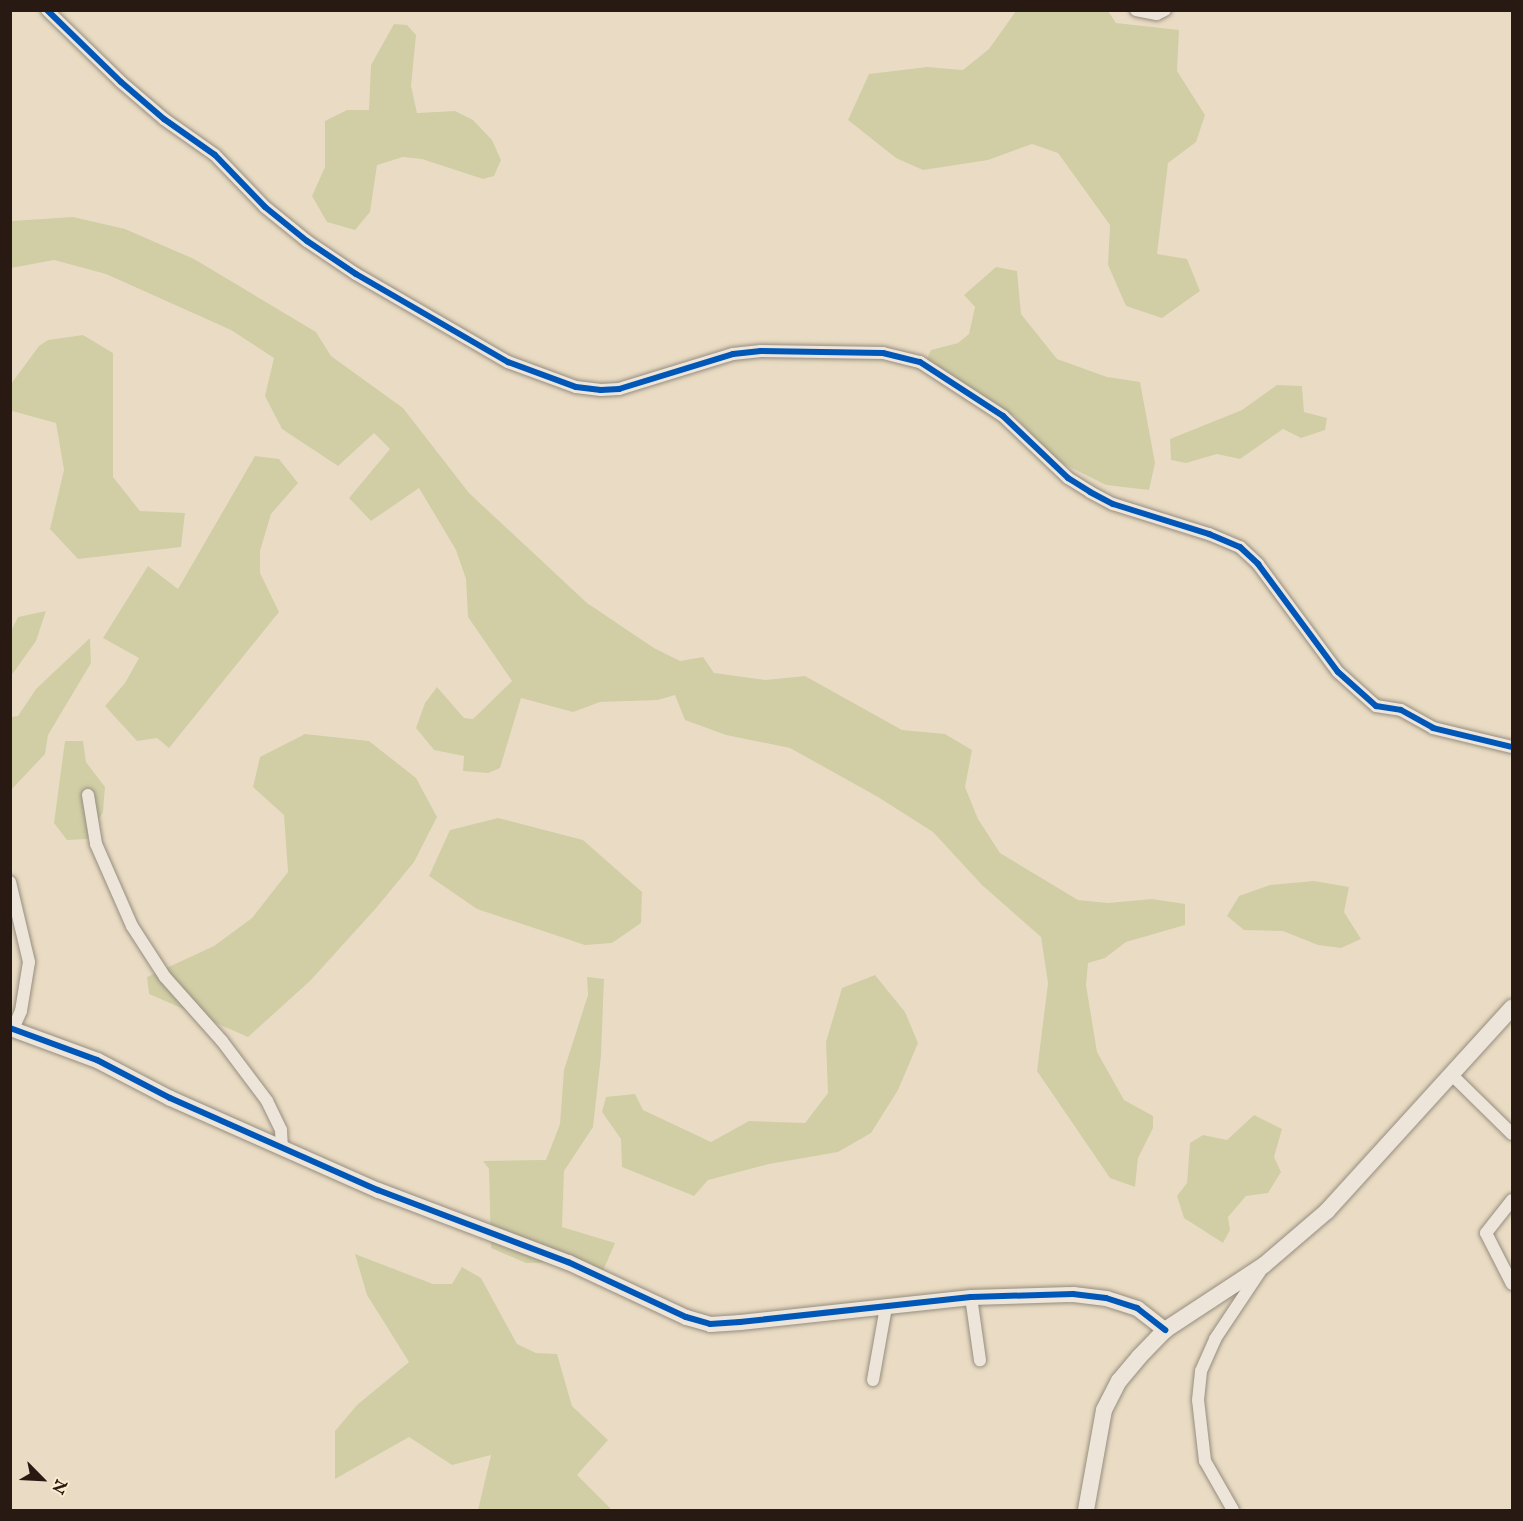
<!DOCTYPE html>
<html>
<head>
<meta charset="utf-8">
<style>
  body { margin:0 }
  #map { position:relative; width:1523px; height:1521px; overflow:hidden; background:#eadcc4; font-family:"IM FELL English",serif }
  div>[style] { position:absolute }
  .green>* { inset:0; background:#d1cea6 }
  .roads { filter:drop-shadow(0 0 2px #968d7f) drop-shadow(0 0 2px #968d7f) }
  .minor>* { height:12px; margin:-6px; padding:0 6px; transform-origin:6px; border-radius:6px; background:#ede5d9 }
  .tertiary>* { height:15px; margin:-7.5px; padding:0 7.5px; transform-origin:7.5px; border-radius:7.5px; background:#ede5d9 }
  .secondary>* { height:16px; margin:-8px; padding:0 8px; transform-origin:8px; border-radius:8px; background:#ede5d9 }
  .cycleway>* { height:6px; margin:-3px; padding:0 3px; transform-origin:3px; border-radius:3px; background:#0057b8 }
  span { translate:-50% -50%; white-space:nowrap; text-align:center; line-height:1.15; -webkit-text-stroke:6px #fcebce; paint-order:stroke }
  .frame { position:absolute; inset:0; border:12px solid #291913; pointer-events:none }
  .north { position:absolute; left:12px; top:1449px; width:60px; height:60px; -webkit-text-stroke:4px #fcebce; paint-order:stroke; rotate:114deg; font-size:16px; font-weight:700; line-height:24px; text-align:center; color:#291913 }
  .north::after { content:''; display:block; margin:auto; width:21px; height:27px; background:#291913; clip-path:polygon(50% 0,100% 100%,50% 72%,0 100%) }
</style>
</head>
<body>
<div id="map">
  <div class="green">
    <div style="clip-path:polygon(1016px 11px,1108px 11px,1116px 23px,1179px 30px,1177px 71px,1205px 115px,1196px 142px,1168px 163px,1157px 254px,1187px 259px,1200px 291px,1162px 318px,1126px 306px,1108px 265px,1110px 225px,1058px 153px,1032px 144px,988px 160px,923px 170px,896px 158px,848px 120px,869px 74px,927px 67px,963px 70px,989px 49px)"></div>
    <div style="clip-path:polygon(394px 24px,407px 25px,416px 35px,411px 86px,417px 113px,455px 111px,473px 120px,492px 140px,501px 160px,494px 176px,483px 179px,422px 159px,403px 157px,377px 165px,370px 212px,355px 230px,327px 222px,312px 196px,325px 167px,325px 121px,347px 110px,369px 110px,371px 65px)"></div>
    <div style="clip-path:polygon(73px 217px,125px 229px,194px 259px,316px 332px,331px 356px,403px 408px,469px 493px,587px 603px,654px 648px,680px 661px,703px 657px,714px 673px,765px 680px,805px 676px,902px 730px,945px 734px,972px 750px,965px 787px,978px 819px,1000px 853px,1078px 900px,1108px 903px,1152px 899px,1185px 904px,1185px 925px,1126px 942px,1105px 958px,1088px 963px,1086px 985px,1097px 1052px,1124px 1100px,1153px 1116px,1153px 1128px,1138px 1158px,1135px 1187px,1110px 1178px,1037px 1071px,1048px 983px,1041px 937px,982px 885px,933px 832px,878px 797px,790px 748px,726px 735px,685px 720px,675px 695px,658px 700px,600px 702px,573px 712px,521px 698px,500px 768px,488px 773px,463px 771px,464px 756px,434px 750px,416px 728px,425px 703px,437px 687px,464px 718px,473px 719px,512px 681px,468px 617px,466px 579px,456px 550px,419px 488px,371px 521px,349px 498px,390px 449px,374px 433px,338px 466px,282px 429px,265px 396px,274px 358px,231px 330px,106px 274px,54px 260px,11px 268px,11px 221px)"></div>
    <div style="clip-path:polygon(996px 267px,1017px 271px,1021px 314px,1057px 359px,1107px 377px,1140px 382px,1155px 463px,1149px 490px,1106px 485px,1052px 458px,1015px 416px,924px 365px,931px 350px,958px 343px,969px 334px,975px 307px,964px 295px)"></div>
    <div style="clip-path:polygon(83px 335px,113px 353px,113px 477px,140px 511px,185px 513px,181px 547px,78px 559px,50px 529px,64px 470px,56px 423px,12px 411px,11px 384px,39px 346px,48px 340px)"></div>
    <div style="clip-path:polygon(1277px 385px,1302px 386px,1304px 412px,1327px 418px,1325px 430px,1301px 438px,1283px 429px,1240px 459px,1217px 454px,1186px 463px,1171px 460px,1170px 439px,1242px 410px)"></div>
    <div style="clip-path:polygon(255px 456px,279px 459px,298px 483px,271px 514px,260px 551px,260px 573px,279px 612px,169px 748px,157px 738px,137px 741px,105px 706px,125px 683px,139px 658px,103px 638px,148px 566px,178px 589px)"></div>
    <div style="clip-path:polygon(46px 611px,36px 641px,11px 676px,11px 631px,18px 617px)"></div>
    <div style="clip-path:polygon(90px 638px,91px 663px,48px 735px,45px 754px,11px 790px,11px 717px,18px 716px,36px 689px)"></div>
    <div style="clip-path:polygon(305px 734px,369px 741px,416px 778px,437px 817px,414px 862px,377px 907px,310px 981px,248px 1037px,149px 994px,147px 977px,214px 946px,252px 918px,288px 872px,284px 815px,253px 787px,260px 757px)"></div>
    <div style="clip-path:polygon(65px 741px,83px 741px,86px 762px,105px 787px,103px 812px,87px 839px,67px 840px,54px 823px)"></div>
    <div style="clip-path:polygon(498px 818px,583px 840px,642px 892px,641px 923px,612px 943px,585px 945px,477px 909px,429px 876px,450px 830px)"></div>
    <div style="clip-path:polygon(1314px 881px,1349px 887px,1344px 912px,1361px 939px,1341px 948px,1318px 945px,1283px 931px,1244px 930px,1227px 916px,1239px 896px,1270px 885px)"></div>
    <div style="clip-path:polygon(875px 975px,905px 1012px,918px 1043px,898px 1090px,871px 1133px,838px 1152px,769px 1164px,708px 1180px,694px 1196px,622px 1167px,621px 1139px,602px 1112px,606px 1097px,635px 1094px,643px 1110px,711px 1142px,749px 1121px,805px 1123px,828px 1093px,826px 1042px,842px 988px)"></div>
    <div style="clip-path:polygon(587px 977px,604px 979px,601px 1056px,593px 1127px,564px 1171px,562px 1227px,615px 1243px,602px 1273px,568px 1262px,526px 1263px,491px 1248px,489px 1169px,483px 1161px,546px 1160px,560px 1124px,564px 1070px,588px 995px)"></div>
    <div style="clip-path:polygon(1254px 1115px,1282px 1129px,1274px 1157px,1281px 1172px,1268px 1193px,1246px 1196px,1228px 1217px,1230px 1230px,1223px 1243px,1184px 1218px,1177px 1196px,1187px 1183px,1190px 1143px,1203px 1135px,1227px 1140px)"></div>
    <div style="clip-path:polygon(355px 1254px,433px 1284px,452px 1284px,462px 1267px,481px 1278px,517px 1344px,536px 1353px,557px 1354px,572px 1406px,608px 1440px,577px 1475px,612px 1510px,478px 1510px,491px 1455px,452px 1465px,409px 1437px,335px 1479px,335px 1431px,357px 1405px,409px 1362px,367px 1295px)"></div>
  </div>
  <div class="roads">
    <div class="minor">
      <div style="left:47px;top:10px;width:103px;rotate:44.2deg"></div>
      <div style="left:121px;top:82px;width:57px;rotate:40.7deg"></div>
      <div style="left:164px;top:119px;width:62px;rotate:35.2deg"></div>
      <div style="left:215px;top:155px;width:72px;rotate:46.1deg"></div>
      <div style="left:265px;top:207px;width:54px;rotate:39deg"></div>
      <div style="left:307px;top:241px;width:59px;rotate:34deg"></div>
      <div style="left:356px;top:274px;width:176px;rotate:30.1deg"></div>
      <div style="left:508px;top:362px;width:72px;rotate:20.2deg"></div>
      <div style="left:576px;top:387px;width:25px;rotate:7deg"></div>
      <div style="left:601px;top:390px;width:18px;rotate:-3deg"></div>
      <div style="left:619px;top:389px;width:119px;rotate:-17.1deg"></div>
      <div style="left:733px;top:354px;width:28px;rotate:-6deg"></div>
      <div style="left:761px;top:351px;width:122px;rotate:0.9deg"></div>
      <div style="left:883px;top:353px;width:38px;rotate:14deg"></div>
      <div style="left:920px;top:362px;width:99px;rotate:33deg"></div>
      <div style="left:1003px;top:416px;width:90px;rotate:43.6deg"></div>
      <div style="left:1068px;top:478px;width:26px;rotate:32deg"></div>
      <div style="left:1090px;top:492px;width:26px;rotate:28deg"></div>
      <div style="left:1113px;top:504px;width:101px;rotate:17.4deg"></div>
      <div style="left:1209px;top:534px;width:34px;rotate:23deg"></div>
      <div style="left:1240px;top:547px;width:25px;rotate:43deg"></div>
      <div style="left:1258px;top:564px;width:134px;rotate:53.5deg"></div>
      <div style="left:1338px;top:672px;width:51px;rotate:41.8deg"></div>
      <div style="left:1376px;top:706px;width:25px;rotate:9deg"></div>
      <div style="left:1401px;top:710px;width:37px;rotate:29deg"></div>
      <div style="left:1433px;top:728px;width:81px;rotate:13.5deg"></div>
      <div style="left:1136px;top:10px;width:21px;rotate:11deg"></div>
      <div style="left:1157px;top:14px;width:9px;rotate:-27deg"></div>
      <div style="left:88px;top:795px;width:50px;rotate:80.7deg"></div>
      <div style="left:96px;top:844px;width:90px;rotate:66.3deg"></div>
      <div style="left:132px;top:926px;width:61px;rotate:57.1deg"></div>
      <div style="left:165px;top:977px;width:86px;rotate:48.3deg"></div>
      <div style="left:222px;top:1041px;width:75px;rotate:53.1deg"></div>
      <div style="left:267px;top:1101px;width:32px;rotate:64deg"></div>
      <div style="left:281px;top:1130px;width:18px;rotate:87deg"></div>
      <div style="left:10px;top:882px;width:82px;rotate:76.6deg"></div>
      <div style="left:29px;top:962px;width:50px;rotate:99.3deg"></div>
      <div style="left:21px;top:1011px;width:17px;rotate:114deg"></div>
      <div style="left:1452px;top:1075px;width:84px;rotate:44.5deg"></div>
      <div style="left:1512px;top:1200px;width:42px;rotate:128.2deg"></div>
      <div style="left:1486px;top:1233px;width:57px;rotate:63deg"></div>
      <div style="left:971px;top:1297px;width:64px;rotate:81.9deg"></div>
      <div style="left:873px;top:1380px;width:74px;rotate:-79.9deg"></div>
      <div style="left:1233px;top:1510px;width:56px;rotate:-119.7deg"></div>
      <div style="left:1205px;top:1461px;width:61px;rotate:-96.5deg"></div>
      <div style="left:1198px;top:1400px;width:29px;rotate:-84deg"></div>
      <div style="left:1201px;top:1371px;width:35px;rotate:-66deg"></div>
      <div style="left:1215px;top:1339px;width:83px;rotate:-56.3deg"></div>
    </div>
    <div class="tertiary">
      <div style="left:10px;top:1028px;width:93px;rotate:20.2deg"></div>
      <div style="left:97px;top:1060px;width:82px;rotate:27.5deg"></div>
      <div style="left:170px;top:1098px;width:227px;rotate:23.9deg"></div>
      <div style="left:378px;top:1190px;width:203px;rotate:20.8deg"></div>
      <div style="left:568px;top:1262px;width:130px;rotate:25deg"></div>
      <div style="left:686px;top:1317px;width:25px;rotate:16deg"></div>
      <div style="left:710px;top:1324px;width:30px;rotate:-4deg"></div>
      <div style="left:740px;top:1322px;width:232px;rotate:-6.2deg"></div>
      <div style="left:971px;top:1297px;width:102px;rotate:-1.7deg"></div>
      <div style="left:1073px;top:1294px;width:33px;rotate:7deg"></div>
      <div style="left:1106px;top:1298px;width:33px;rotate:18deg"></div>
      <div style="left:1137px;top:1308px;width:36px;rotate:38deg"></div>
    </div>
    <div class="secondary">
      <div style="left:1086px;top:1510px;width:102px;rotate:-79.8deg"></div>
      <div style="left:1104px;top:1410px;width:33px;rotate:-63deg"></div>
      <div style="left:1119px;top:1381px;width:31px;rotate:-50deg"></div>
      <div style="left:1139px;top:1357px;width:37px;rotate:-46deg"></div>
      <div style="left:1165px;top:1330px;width:118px;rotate:-33.3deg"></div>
      <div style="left:1264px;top:1265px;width:83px;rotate:-40.6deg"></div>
      <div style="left:1327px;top:1211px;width:275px;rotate:-47.7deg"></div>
    </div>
  </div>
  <div class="cycleway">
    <div style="left:47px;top:10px;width:103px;rotate:44.2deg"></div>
    <div style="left:121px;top:82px;width:57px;rotate:40.7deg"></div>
    <div style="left:164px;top:119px;width:62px;rotate:35.2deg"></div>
    <div style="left:215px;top:155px;width:72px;rotate:46.1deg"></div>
    <div style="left:265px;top:207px;width:54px;rotate:39deg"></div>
    <div style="left:307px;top:241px;width:59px;rotate:34deg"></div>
    <div style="left:356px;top:274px;width:176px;rotate:30.1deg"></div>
    <div style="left:508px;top:362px;width:72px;rotate:20.2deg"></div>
    <div style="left:576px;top:387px;width:25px;rotate:7deg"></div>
    <div style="left:601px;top:390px;width:18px;rotate:-3deg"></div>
    <div style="left:619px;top:389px;width:119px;rotate:-17.1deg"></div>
    <div style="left:733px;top:354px;width:28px;rotate:-6deg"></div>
    <div style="left:761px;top:351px;width:122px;rotate:0.9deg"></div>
    <div style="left:883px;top:353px;width:38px;rotate:14deg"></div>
    <div style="left:920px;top:362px;width:99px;rotate:33deg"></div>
    <div style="left:1003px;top:416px;width:90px;rotate:43.6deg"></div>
    <div style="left:1068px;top:478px;width:26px;rotate:32deg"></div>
    <div style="left:1090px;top:492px;width:26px;rotate:28deg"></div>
    <div style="left:1113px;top:504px;width:101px;rotate:17.4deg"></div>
    <div style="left:1209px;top:534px;width:34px;rotate:23deg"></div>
    <div style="left:1240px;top:547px;width:25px;rotate:43deg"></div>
    <div style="left:1258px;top:564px;width:134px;rotate:53.5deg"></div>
    <div style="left:1338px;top:672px;width:51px;rotate:41.8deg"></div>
    <div style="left:1376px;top:706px;width:25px;rotate:9deg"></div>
    <div style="left:1401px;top:710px;width:37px;rotate:29deg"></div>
    <div style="left:1433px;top:728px;width:81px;rotate:13.5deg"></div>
    <div style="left:10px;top:1028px;width:93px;rotate:20.2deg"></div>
    <div style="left:97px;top:1060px;width:82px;rotate:27.5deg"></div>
    <div style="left:170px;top:1098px;width:227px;rotate:23.9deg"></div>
    <div style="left:378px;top:1190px;width:203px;rotate:20.8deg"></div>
    <div style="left:568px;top:1262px;width:130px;rotate:25deg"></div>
    <div style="left:686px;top:1317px;width:25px;rotate:16deg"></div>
    <div style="left:710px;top:1324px;width:30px;rotate:-4deg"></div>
    <div style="left:740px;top:1322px;width:232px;rotate:-6.2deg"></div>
    <div style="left:971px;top:1297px;width:102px;rotate:-1.7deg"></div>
    <div style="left:1073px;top:1294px;width:33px;rotate:7deg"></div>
    <div style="left:1106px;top:1298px;width:33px;rotate:18deg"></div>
    <div style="left:1137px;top:1308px;width:36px;rotate:38deg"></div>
  </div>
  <div class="frame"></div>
  <div class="north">N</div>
</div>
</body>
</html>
